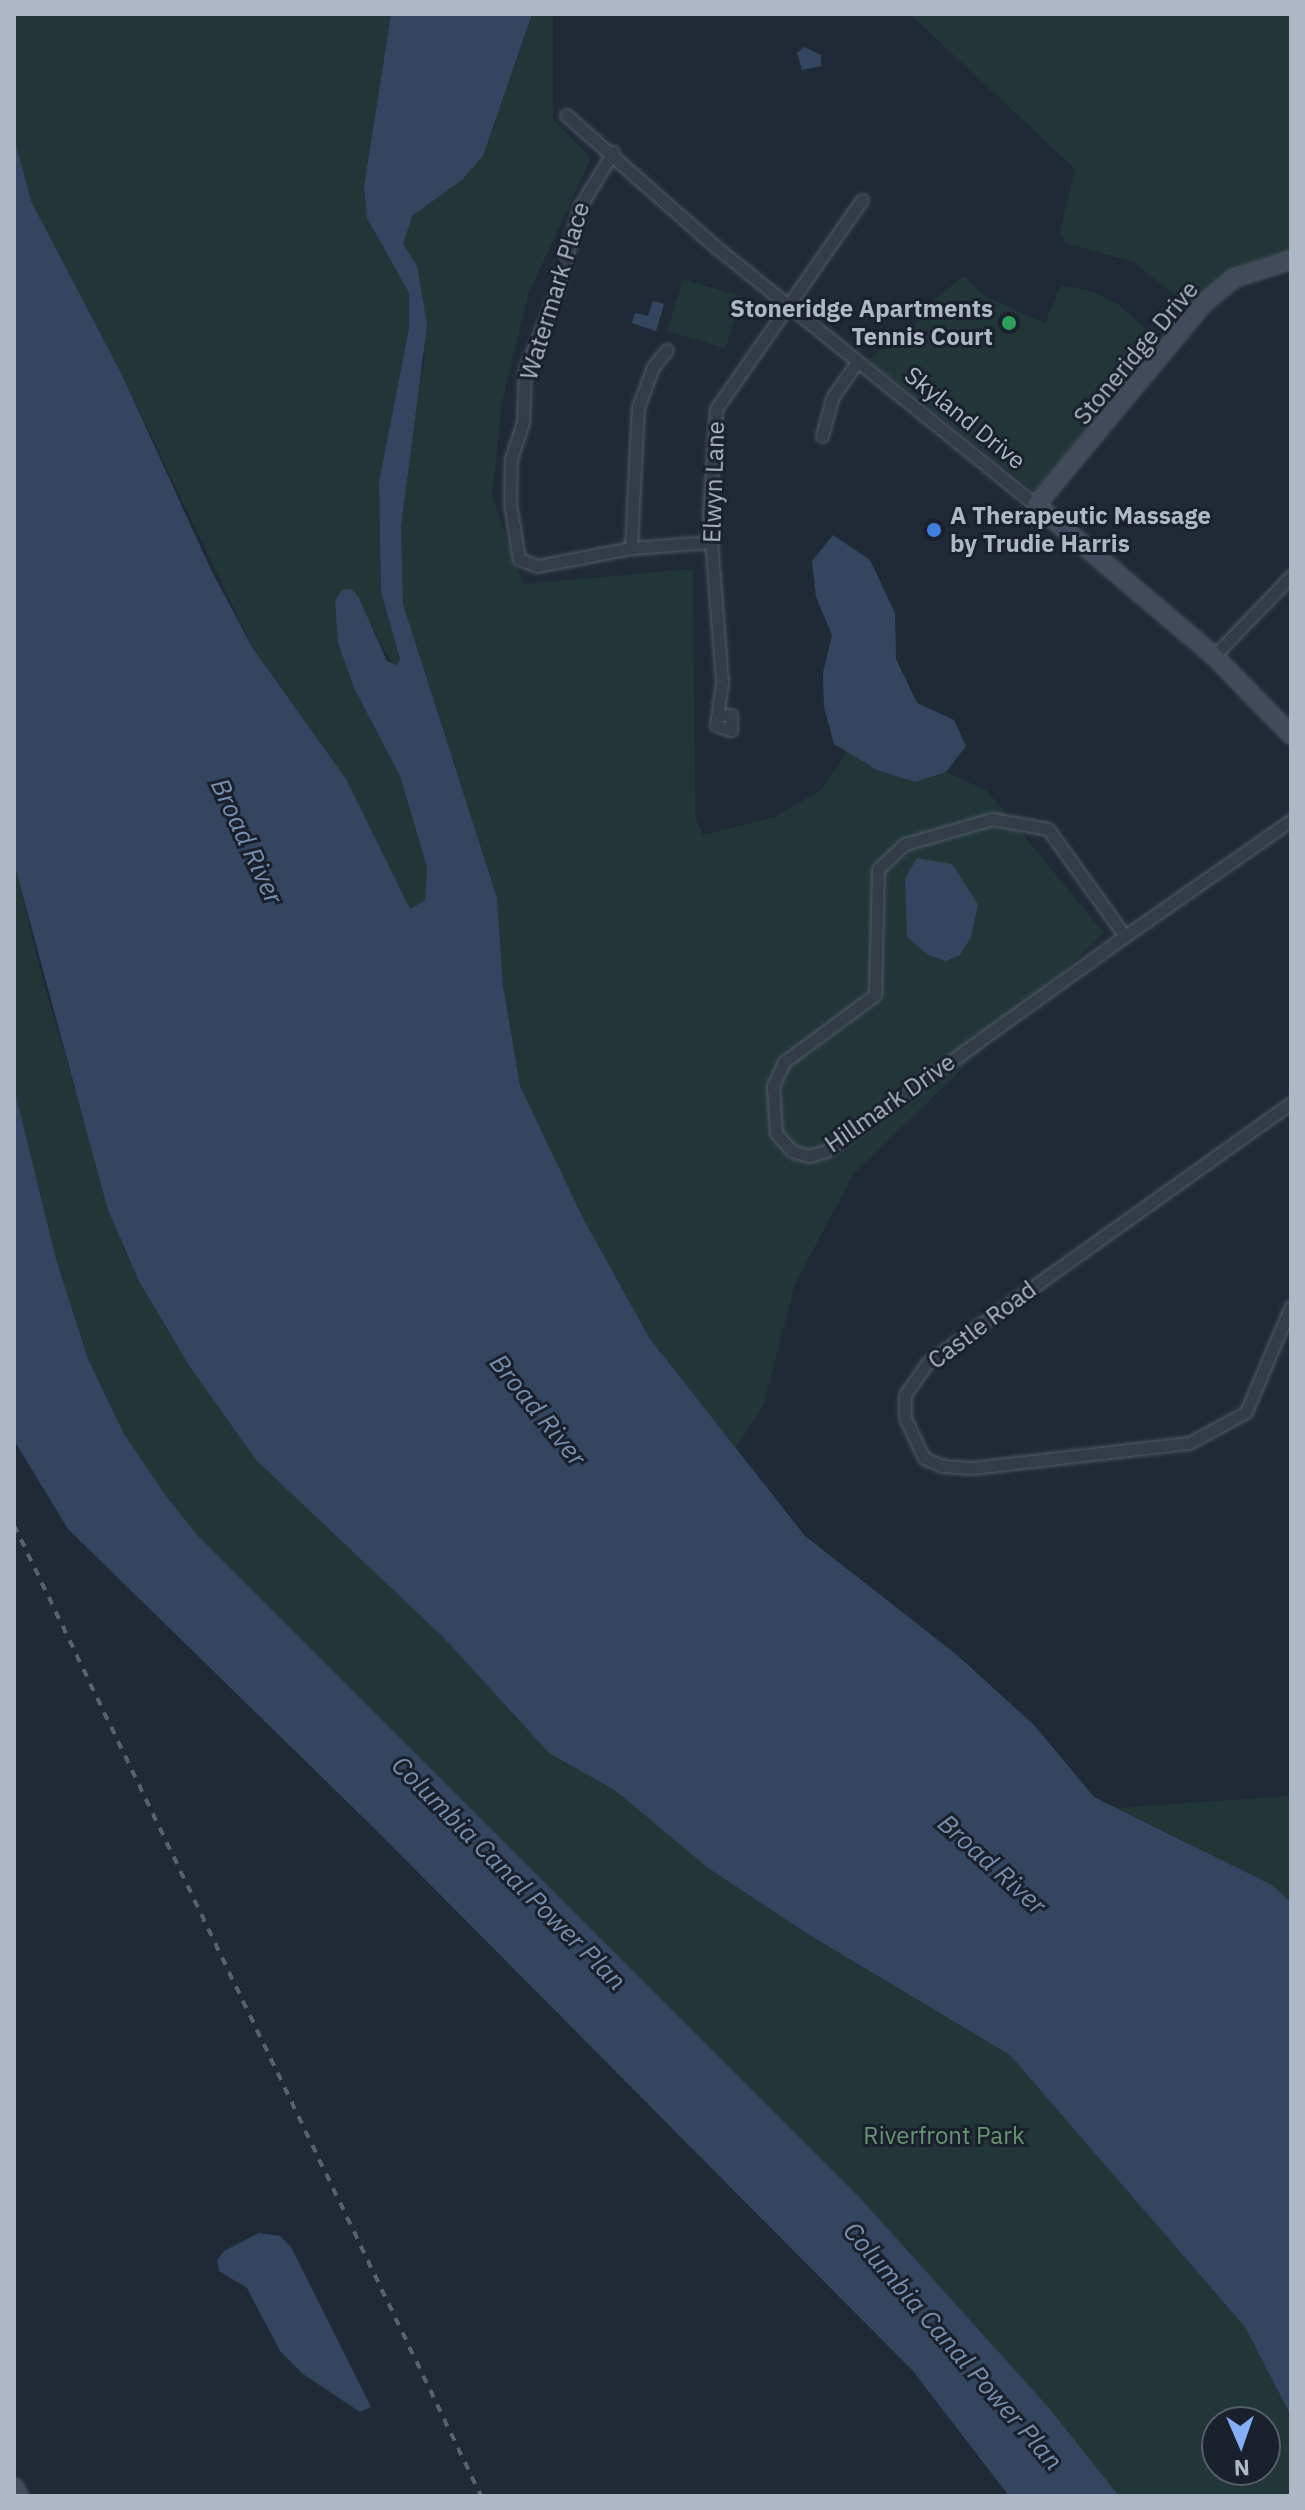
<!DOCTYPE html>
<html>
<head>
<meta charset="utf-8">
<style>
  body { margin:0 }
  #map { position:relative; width:1305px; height:2510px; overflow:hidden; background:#202a37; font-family:"IBM Plex Sans",sans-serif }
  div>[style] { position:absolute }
  .green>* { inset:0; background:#223638; transform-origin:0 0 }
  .water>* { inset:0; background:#34465f }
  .roads { filter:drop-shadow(0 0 2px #515a66) drop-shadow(0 0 2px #515a66) }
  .street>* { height:11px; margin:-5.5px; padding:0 5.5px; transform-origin:5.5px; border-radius:5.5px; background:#343c48 }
  .secondary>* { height:16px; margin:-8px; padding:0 8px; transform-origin:8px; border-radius:8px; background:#424b5b }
  .rail>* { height:4px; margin-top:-2px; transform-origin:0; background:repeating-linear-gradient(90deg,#56606f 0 8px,transparent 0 16px) }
  .dots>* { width:22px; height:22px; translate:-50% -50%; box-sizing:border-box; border:4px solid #1a212c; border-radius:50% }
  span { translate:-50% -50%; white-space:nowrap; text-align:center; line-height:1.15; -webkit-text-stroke:6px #1a212c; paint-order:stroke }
  .street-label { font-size:24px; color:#aeb7c5 }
  .poi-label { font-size:24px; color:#aeb7c5; font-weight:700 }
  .right { translate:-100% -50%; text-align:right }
  .left { translate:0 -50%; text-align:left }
  .park-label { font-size:24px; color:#669571 }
  .water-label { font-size:26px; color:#768ead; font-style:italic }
  .frame { position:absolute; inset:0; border:16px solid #aeb7c5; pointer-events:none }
  .north { position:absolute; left:1201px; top:2406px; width:80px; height:80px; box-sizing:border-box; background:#1a212c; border:2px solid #555d69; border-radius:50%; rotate:178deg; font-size:22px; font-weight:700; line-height:32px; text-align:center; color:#aeb7c5 }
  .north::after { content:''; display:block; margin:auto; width:28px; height:36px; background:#82aff6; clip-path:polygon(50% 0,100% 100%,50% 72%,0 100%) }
</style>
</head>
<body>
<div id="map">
  <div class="green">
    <div style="clip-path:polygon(14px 14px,391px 14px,364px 187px,382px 248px,400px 270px,409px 293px,409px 328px,379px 482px,381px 592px,400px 659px,394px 667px,351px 589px,355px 690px,400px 776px,427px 867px,425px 900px,409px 909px,346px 779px,252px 646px,122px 375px,31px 201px,14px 137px)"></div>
    <div style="clip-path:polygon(532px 14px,553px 14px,553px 119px,591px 158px,528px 295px,502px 402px,492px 496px,523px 584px,693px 569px,695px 817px,703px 835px,775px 817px,821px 790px,847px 752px,877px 770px,915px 782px,946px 772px,987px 791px,1104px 933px,854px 1173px,795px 1284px,763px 1406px,734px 1451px,650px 1339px,583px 1218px,520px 1086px,503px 985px,497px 898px,403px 604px,401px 527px,412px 416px,425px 359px,403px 244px,406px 228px,412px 216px,462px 180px,483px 156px)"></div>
    <div style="clip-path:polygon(910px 14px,1291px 14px,1291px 255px,1268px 256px,1229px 272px,1188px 306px,1134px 262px,1065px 243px,1060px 231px,1075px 169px)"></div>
    <div style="clip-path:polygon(964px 276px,984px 296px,1045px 323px,1061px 285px,1094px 292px,1119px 305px,1159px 341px,1034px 491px,869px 360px,879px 350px,897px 347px,935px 299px)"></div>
    <div style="left:683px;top:279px;width:61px;height:54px;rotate:17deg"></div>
    <div style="clip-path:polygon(evenodd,14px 863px,44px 985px,123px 1248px,190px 1367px,256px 1460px,444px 1638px,549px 1753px,616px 1791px,708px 1868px,811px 1936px,1010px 2055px,1245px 2327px,1291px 2416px,1291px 2496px,1119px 2496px,1049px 2408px,861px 2199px,199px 1537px,166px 1496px,124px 1434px,88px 1359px,56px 1259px,14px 1087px,14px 863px,1217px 2422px,1265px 2422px,1265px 2470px,1217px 2470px,1217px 2422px)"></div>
    <div style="clip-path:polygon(1291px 1796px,1291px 1902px,1272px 1885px,1117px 1808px)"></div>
  </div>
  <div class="water">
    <div style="clip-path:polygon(391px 14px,532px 14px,483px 156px,462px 180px,412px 216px,403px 244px,417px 266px,427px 325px,401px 527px,403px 604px,497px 898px,503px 985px,520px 1086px,583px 1218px,650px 1339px,805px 1536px,957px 1655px,1034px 1725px,1094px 1797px,1272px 1885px,1291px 1902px,1291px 2416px,1245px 2327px,1010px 2055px,811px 1936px,708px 1868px,616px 1791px,549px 1753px,444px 1638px,256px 1460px,190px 1367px,139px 1281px,108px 1210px,14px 863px,14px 137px,31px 201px,122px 375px,211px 570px,252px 647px,346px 779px,410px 909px,425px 900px,427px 867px,400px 776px,355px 690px,338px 643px,335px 600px,342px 590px,351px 589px,358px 596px,387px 661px,397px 665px,400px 659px,381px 592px,379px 482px,409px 328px,409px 293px,367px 218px,364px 187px)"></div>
    <div style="clip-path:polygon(804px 47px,821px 55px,821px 66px,802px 70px,797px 53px)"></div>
    <div style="clip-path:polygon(653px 301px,664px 304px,656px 331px,632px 323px,635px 313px,648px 316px)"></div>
    <div style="clip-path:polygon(833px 535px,870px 560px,895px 613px,896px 659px,917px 703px,954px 720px,966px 746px,946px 772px,915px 782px,877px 770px,834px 744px,824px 707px,823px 673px,832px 635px,816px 597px,812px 561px)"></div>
    <div style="clip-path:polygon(917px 858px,952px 864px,978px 904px,971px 937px,960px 955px,946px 961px,928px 955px,907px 937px,905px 878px)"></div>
    <div style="clip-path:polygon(14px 1087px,56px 1259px,88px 1359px,124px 1434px,166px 1496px,199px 1537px,861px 2199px,1049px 2408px,1119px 2496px,1009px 2496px,913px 2371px,378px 1832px,68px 1529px,14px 1440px)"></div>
    <div style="clip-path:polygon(259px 2233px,280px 2236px,291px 2247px,371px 2407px,360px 2412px,303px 2374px,280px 2351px,247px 2288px,219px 2271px,217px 2260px,224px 2251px)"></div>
  </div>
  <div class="roads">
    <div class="street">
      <div style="left:566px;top:115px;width:193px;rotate:41.4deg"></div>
      <div style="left:711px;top:243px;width:417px;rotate:38.9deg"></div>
      <div style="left:613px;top:152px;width:63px;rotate:121.4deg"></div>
      <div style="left:580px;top:206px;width:85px;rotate:105deg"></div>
      <div style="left:558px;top:288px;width:88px;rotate:111.9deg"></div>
      <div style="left:525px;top:370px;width:52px;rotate:92.2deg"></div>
      <div style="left:523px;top:422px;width:38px;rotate:108deg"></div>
      <div style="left:511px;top:458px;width:45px;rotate:91.3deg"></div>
      <div style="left:510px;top:503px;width:57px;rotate:80.9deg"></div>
      <div style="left:519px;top:559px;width:19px;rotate:21deg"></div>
      <div style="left:537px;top:566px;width:96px;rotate:-10.8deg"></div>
      <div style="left:631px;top:548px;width:141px;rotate:-87.2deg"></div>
      <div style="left:638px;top:407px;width:43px;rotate:-69.4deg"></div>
      <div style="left:653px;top:367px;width:22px;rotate:-51deg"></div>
      <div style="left:822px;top:436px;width:39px;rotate:-75deg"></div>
      <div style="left:832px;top:398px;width:44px;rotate:-55.2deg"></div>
      <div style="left:631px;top:548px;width:80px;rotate:-4.3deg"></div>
      <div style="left:1214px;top:656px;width:111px;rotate:-46.1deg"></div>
      <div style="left:720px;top:715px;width:11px"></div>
      <div style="left:731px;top:715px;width:15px;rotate:90deg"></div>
      <div style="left:731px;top:730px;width:16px;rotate:-162deg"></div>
      <div style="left:716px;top:725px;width:43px;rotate:-82.1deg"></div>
      <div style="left:722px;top:682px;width:169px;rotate:-94.4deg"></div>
      <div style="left:709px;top:514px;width:105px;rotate:-86.2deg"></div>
      <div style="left:716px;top:409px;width:255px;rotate:-55.1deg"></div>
      <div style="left:992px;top:819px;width:57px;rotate:10.1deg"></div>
      <div style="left:1048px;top:829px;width:132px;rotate:54.3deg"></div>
      <div style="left:1125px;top:936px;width:368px;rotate:144.3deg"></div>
      <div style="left:826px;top:1151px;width:18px;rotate:164deg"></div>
      <div style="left:809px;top:1156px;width:18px;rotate:-164deg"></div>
      <div style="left:792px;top:1151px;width:24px;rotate:-132deg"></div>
      <div style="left:776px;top:1133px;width:47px;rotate:-93.7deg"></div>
      <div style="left:773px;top:1086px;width:26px;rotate:-65deg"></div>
      <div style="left:784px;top:1062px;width:113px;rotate:-36.4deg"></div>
      <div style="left:875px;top:995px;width:126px;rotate:-88.6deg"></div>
      <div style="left:878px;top:869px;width:37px;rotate:-43deg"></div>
      <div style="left:905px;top:844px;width:91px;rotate:-16deg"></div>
      <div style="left:1125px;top:936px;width:203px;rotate:-34.9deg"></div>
      <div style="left:1291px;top:1103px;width:446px;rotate:144.5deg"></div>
      <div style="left:928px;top:1362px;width:40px;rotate:124.9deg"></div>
      <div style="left:905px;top:1395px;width:23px;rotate:90deg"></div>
      <div style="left:905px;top:1418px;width:44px;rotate:64.6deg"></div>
      <div style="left:924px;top:1458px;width:20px;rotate:24deg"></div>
      <div style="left:942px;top:1466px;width:30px;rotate:4deg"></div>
      <div style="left:972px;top:1468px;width:218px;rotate:-6.6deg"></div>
      <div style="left:1189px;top:1443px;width:65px;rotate:-28.5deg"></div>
      <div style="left:1246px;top:1412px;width:115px;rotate:-67deg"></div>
    </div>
    <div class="secondary">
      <div style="left:1291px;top:260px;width:60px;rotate:162.5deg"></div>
      <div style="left:1234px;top:278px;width:40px;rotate:140deg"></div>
      <div style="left:1203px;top:304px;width:261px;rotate:129.7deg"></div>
      <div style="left:1036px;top:505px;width:233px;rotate:40.3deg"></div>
      <div style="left:1214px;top:656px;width:110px;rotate:45.7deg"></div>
      <div style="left:14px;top:2487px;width:10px;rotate:61deg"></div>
    </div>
  </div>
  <div class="rail">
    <div style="left:14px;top:1525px;width:1077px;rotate:64.31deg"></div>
  </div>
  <div class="dots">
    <div style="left:1009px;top:323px;background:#2e9e5b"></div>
    <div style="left:934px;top:530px;background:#3f7fe0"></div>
  </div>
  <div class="street-label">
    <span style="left:555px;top:291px;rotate:-73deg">Watermark Place</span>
    <span style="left:1136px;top:353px;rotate:-50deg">Stoneridge Drive</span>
    <span style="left:965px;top:418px;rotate:39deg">Skyland Drive</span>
    <span style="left:714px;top:482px;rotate:-88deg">Elwyn Lane</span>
    <span style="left:890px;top:1103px;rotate:-35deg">Hillmark Drive</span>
    <span style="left:982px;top:1325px;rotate:-37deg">Castle Road</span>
  </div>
  <div class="poi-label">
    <span class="right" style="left:993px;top:323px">Stoneridge Apartments<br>Tennis Court</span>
    <span class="left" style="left:950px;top:530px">A Therapeutic Massage<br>by Trudie Harris</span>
  </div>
  <div class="park-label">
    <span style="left:944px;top:2136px">Riverfront Park</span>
  </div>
  <div class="water-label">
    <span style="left:247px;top:841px;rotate:65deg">Broad River</span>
    <span style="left:538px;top:1410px;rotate:51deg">Broad River</span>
    <span style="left:992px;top:1864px;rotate:42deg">Broad River</span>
    <span style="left:509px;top:1873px;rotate:45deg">Columbia Canal Power Plan</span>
    <span style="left:953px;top:2346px;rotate:49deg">Columbia Canal Power Plan</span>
  </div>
  <div class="frame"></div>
  <div class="north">N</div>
</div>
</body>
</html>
